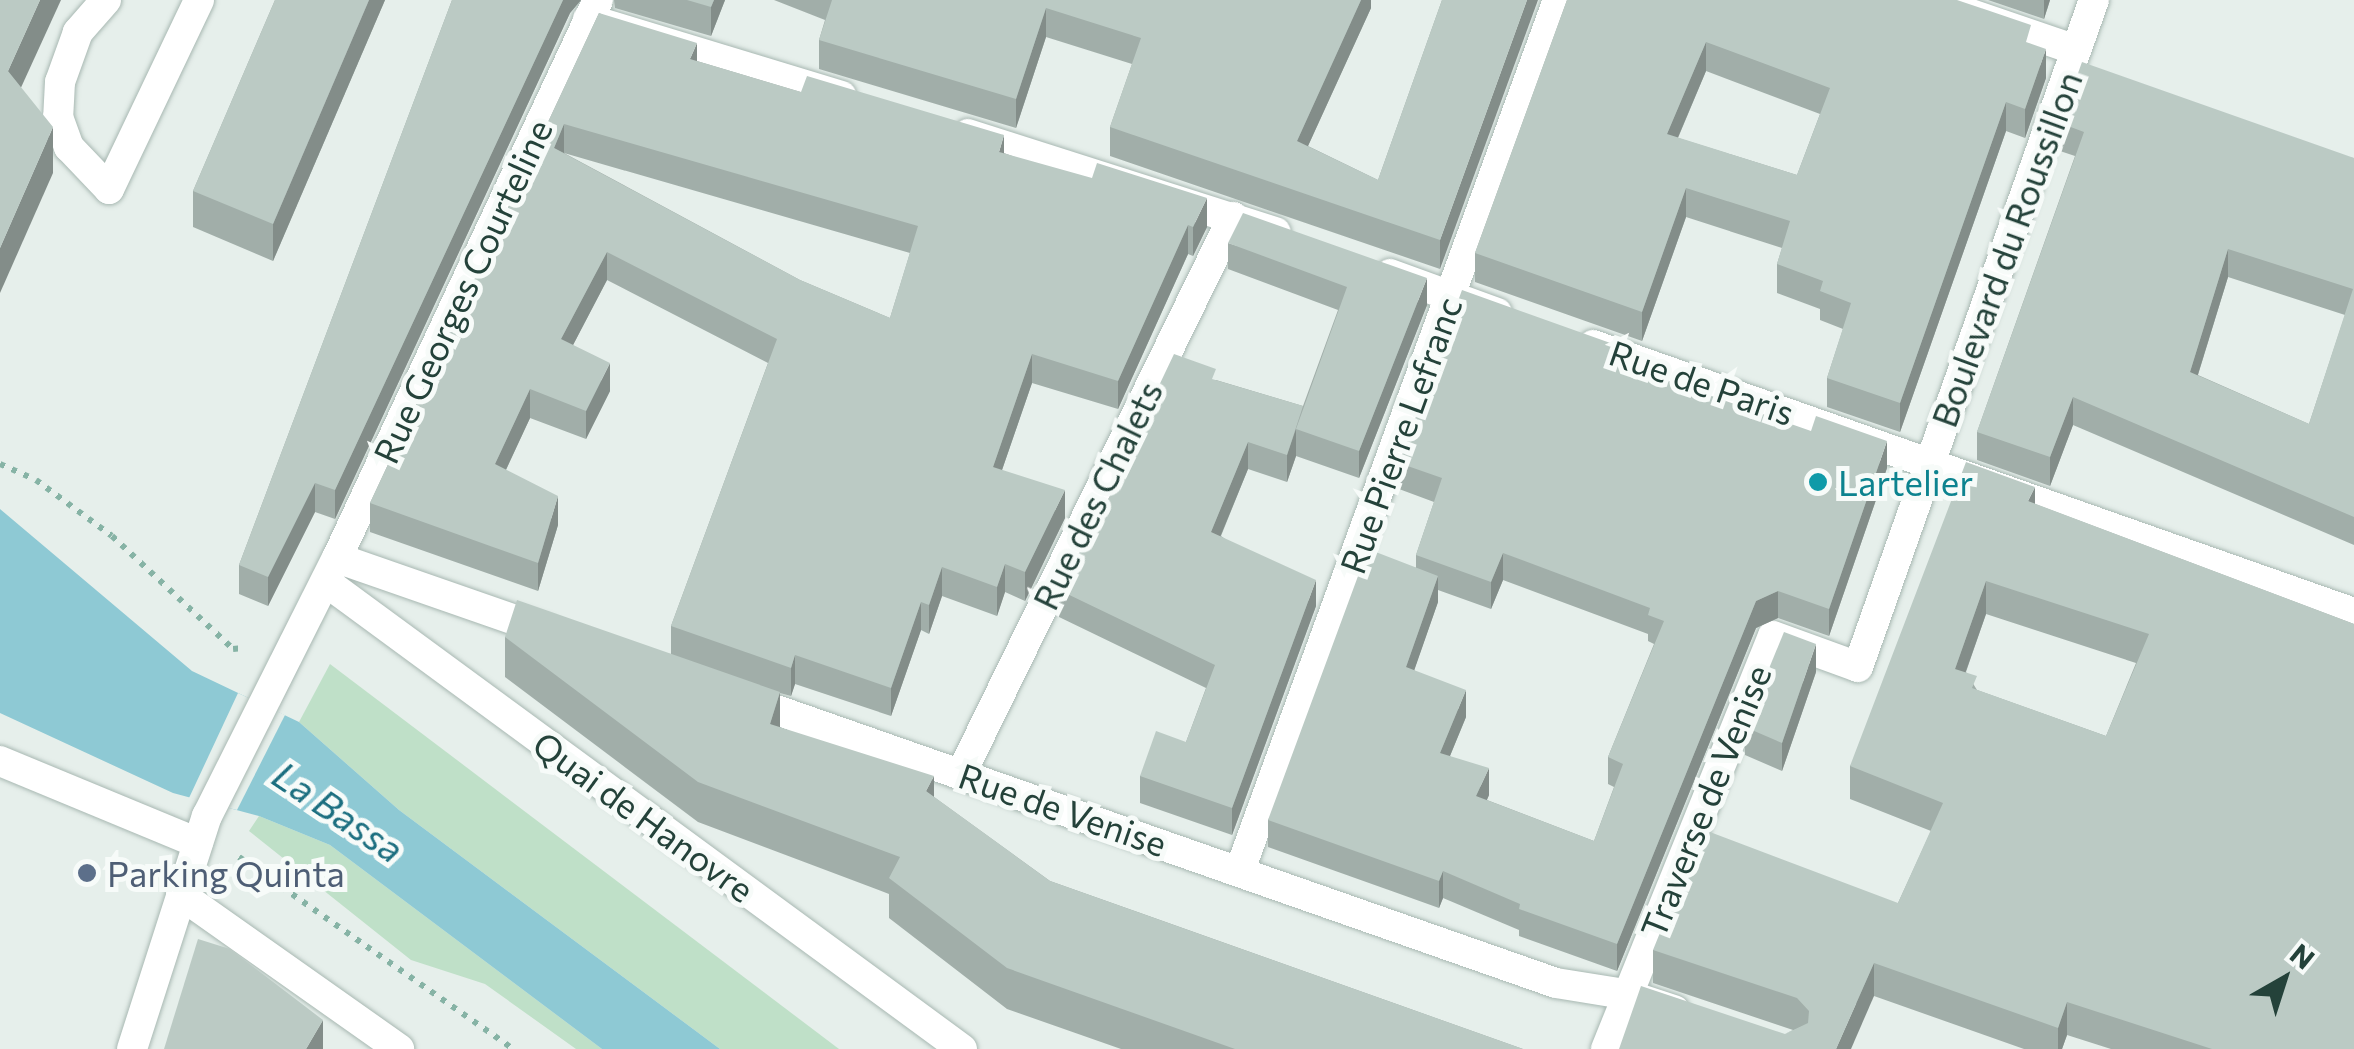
<!DOCTYPE html>
<html>
<head>
<meta charset="utf-8">
<style>
  body { margin:0 }
  #map { position:relative; width:2354px; height:1049px; overflow:hidden; background:#e6efeb; font-family:Commissioner,sans-serif }
  div>[style] { position:absolute }
  .green>* { inset:0; background:#bfe0c8 }
  .water>* { inset:0; background:#8ec9d4 }
  .pier>* { inset:0; background:#e6efeb }
  .path>* { height:6px; margin-top:-3px; transform-origin:0; background:repeating-linear-gradient(90deg,#86b3a5 0 5px,transparent 0 13px) }
  .roads { filter:drop-shadow(0 0 2px #a8b8b2) drop-shadow(0 0 2px #a8b8b2) }
  .service>* { height:30px; margin:-15px; padding:0 15px; transform-origin:15px; border-radius:15px; background:#fff }
  .minor>* { height:30px; margin:-15px; padding:0 15px; transform-origin:15px; border-radius:15px; background:#fff }
  .wall>* { inset:0; background:#a1aea9 }
  .shaded-wall>* { inset:0; background:#838d89 }
  .building>* { inset:0; background:#bbcac4 }
  .dots>* { width:28px; height:28px; translate:-50% -50%; box-sizing:border-box; border:5px solid #f7fbf9; border-radius:50% }
  span { translate:-50% -50%; white-space:nowrap; text-align:center; line-height:1.15; -webkit-text-stroke:10px #f7fbf9; paint-order:stroke }
  .street-label { font-size:35px; color:#24423a }
  .culture-label { font-size:35px; color:#0d838f }
  .left { translate:0 -50%; text-align:left }
  .service-label { font-size:35px; color:#4e5e75 }
  .water-label { font-size:38px; color:#1c6f80; font-style:italic }
  .north { position:absolute; left:2234px; top:929px; width:100px; height:100px; -webkit-text-stroke:8px #f7fbf9; paint-order:stroke; rotate:39deg; font-size:28px; font-weight:700; line-height:40px; text-align:center; color:#24423a }
  .north::after { content:''; display:block; margin:auto; width:35px; height:45px; background:#24423a; clip-path:polygon(50% 0,100% 100%,50% 72%,0 100%) }
</style>
</head>
<body>
<div id="map">
  <div class="green">
    <div style="clip-path:polygon(330px 664px,839px 1049px,720px 1049px,399px 810px,299px 722px)"></div>
    <div style="clip-path:polygon(259px 816px,330px 845px,602px 1049px,576px 1049px,485px 984px,411px 960px,249px 831px)"></div>
  </div>
  <div class="water">
    <div style="clip-path:polygon(0 509px,192px 671px,299px 722px,399px 810px,720px 1049px,602px 1049px,330px 845px,259px 816px,173px 793px,0 713px)"></div>
  </div>
  <div class="pier">
    <div style="clip-path:polygon(238px 693px,285px 715px,237px 810px,189px 798px)"></div>
  </div>
  <div class="path">
    <div style="left:0;top:464px;width:39px;rotate:24deg"></div>
    <div style="left:36px;top:480px;width:94px;rotate:36.4deg"></div>
    <div style="left:112px;top:536px;width:166px;rotate:43deg"></div>
    <div style="left:233px;top:649px;width:10px;rotate:-6deg"></div>
    <div style="left:239px;top:857px;width:335px;rotate:35deg"></div>
  </div>
  <div class="roads">
    <div class="service">
      <div style="left:106px;top:0;width:43px;rotate:131.2deg"></div>
      <div style="left:78px;top:32px;width:53px;rotate:109.8deg"></div>
      <div style="left:60px;top:82px;width:35px;rotate:93deg"></div>
      <div style="left:58px;top:117px;width:32px;rotate:70deg"></div>
      <div style="left:69px;top:147px;width:58px;rotate:46.4deg"></div>
      <div style="left:109px;top:189px;width:209px;rotate:-64.5deg"></div>
      <div style="left:0;top:761px;width:214px;rotate:22.5deg"></div>
      <div style="left:181px;top:895px;width:267px;rotate:35.2deg"></div>
    </div>
    <div class="minor">
      <div style="left:1930px;top:0;width:154px;rotate:18.9deg"></div>
      <div style="left:588px;top:19px;width:265px;rotate:16.9deg"></div>
      <div style="left:968px;top:134px;width:323px;rotate:17.7deg"></div>
      <div style="left:1390px;top:274px;width:114px;rotate:20deg"></div>
      <div style="left:1593px;top:345px;width:807px;rotate:19.4deg"></div>
      <div style="left:337px;top:558px;width:222px;rotate:19.2deg"></div>
      <div style="left:326px;top:582px;width:789px;rotate:36.29deg"></div>
      <div style="left:742px;top:698px;width:862px;rotate:19.3deg"></div>
      <div style="left:1556px;top:983px;width:70px;rotate:9.1deg"></div>
      <div style="left:1625px;top:994px;width:52px;rotate:18.1deg"></div>
      <div style="left:961px;top:774px;width:620px;rotate:-63.97deg"></div>
      <div style="left:1240px;top:870px;width:926px;rotate:-69.92deg"></div>
      <div style="left:132px;top:1049px;width:245px;rotate:-72.2deg"></div>
      <div style="left:207px;top:816px;width:289px;rotate:-63.3deg"></div>
      <div style="left:337px;top:558px;width:616px;rotate:-64.93deg"></div>
      <div style="left:1606px;top:1049px;width:445px;rotate:-68deg"></div>
      <div style="left:1773px;top:636px;width:90px;rotate:20deg"></div>
      <div style="left:1858px;top:667px;width:708px;rotate:-70.52deg"></div>
    </div>
  </div>
  <div class="wall">
    <div style="clip-path:polygon(275px 0,385px 0,273px 261px,193px 227px,193px 191px)"></div>
    <div style="clip-path:polygon(452px 0,581px 0,570px 13px,335px 519px,315px 512px,268px 606px,239px 594px,239px 565px)"></div>
    <div style="clip-path:polygon(614px 0,725px 0,711px 36px,615px 8px)"></div>
    <div style="clip-path:polygon(774px 0,1371px 0,1371px 8px,1308px 146px,1378px 180px,1442px 0,1440px 269px,1110px 156px,1110px 127px,1132px 64px,1046px 37px,1016px 128px,819px 69px,819px 40px,825px 20px)"></div>
    <div style="clip-path:polygon(evenodd,1567px 0,2031px 44px,2046px 78px,2025px 138px,2006px 131px,1900px 432px,1827px 407px,1827px 378px,1843px 329px,1820px 320px,1820px 309px,1777px 293px,1777px 264px,1782px 248px,1686px 217px,1642px 341px,1475px 282px,1475px 253px,1567px 0,1706px 71px,1820px 114px,1797px 175px,1678px 138px,1706px 71px)"></div>
    <div style="clip-path:polygon(1988px 0,2050px 0,2044px 19px)"></div>
    <div style="clip-path:polygon(evenodd,599px 13px,697px 61px,1004px 153px,1207px 227px,1193px 256px,1188px 254px,1118px 409px,1032px 383px,1002px 470px,1065px 518px,1025px 601px,1005px 592px,997px 616px,942px 596px,929px 634px,921px 630px,891px 716px,795px 684px,791px 696px,780px 693px,780px 727px,934px 797px,1050px 881px,1523px 1049px,1121px 1049px,1007px 1009px,889px 918px,889px 894px,698px 822px,505px 677px,505px 637px,671px 654px,671px 626px,768px 363px,607px 280px,573px 345px,610px 391px,586px 439px,530px 418px,506px 470px,558px 525px,538px 591px,370px 532px,370px 503px,599px 13px,564px 153px,910px 253px,890px 318px,800px 280px,564px 153px)"></div>
    <div style="clip-path:polygon(evenodd,2060px 123px,2354px 158px,2354px 545px,2073px 425px,2050px 486px,1977px 460px,1977px 432px,2075px 156px,2060px 151px,2060px 123px,2228px 277px,2345px 315px,2309px 424px,2198px 375px,2228px 277px)"></div>
    <div style="clip-path:polygon(1228px 243px,1427px 305px,1359px 478px,1296px 456px,1287px 482px,1248px 469px,1221px 536px,1316px 606px,1232px 835px,1140px 803px,1140px 776px,1186px 742px,1206px 688px,1059px 617px,1059px 590px,1155px 413px,1155px 394px,1216px 380px,1303px 406px,1338px 310px,1228px 269px)"></div>
    <div style="clip-path:polygon(evenodd,1630px 367px,1887px 468px,1829px 636px,1778px 618px,1756px 628px,1617px 971px,1519px 936px,1519px 930px,1443px 898px,1439px 908px,1268px 847px,1268px 820px,1416px 567px,1416px 555px,1434px 502px,1399px 489px,1399px 463px,1630px 367px,1503px 580px,1648px 634px,1648px 641px,1654px 644px,1608px 757px,1608px 784px,1614px 787px,1594px 841px,1487px 800px,1489px 795px,1450px 756px,1466px 717px,1414px 670px,1438px 602px,1438px 590px,1491px 609px,1503px 580px)"></div>
    <div style="clip-path:polygon(evenodd,2035px 504px,2354px 624px,2354px 1049px,2111px 1049px,2067px 1035px,2062px 1049px,2024px 1049px,1874px 996px,1785px 1034px,1793px 1030px,1653px 983px,1653px 950px,1898px 903px,1931px 831px,1850px 799px,1850px 766px,2035px 504px,1986px 614px,2136px 663px,2106px 736px,1977px 690px,1966px 672px,1986px 614px)"></div>
    <div style="clip-path:polygon(1816px 672px,1782px 771px,1745px 755px,1745px 727px)"></div>
  </div>
  <div class="shaded-wall">
    <div style="clip-path:polygon(40px 0,61px 0,8px 116px,8px 71px)"></div>
    <div style="clip-path:polygon(369px 0,385px 0,273px 261px,273px 224px)"></div>
    <div style="clip-path:polygon(563px 0,581px 0,570px 13px,335px 519px,335px 490px)"></div>
    <div style="clip-path:polygon(714px 0,725px 0,711px 36px,711px 7px)"></div>
    <div style="clip-path:polygon(1361px 0,1371px 0,1371px 8px,1297px 170px,1297px 141px)"></div>
    <div style="clip-path:polygon(1527px 0,1538px 0,1440px 269px,1440px 240px)"></div>
    <div style="clip-path:polygon(2044px 0,2050px 0,2044px 19px)"></div>
    <div style="clip-path:polygon(1046px 8px,1046px 37px,1016px 128px,1016px 99px)"></div>
    <div style="clip-path:polygon(1706px 42px,1706px 71px,1667px 163px,1667px 134px)"></div>
    <div style="clip-path:polygon(697px 43px,697px 71px,690px 59px)"></div>
    <div style="clip-path:polygon(2046px 49px,2046px 78px,2025px 138px,2025px 109px)"></div>
    <div style="clip-path:polygon(2006px 102px,2006px 131px,1900px 432px,1900px 403px)"></div>
    <div style="clip-path:polygon(564px 124px,564px 153px,554px 148px)"></div>
    <div style="clip-path:polygon(53px 127px,53px 173px,0 293px,0 248px)"></div>
    <div style="clip-path:polygon(1004px 135px,1004px 164px,999px 152px)"></div>
    <div style="clip-path:polygon(1686px 188px,1686px 217px,1642px 341px,1642px 312px)"></div>
    <div style="clip-path:polygon(1207px 198px,1207px 227px,1193px 256px,1193px 227px)"></div>
    <div style="clip-path:polygon(1188px 225px,1188px 254px,1118px 409px,1118px 381px)"></div>
    <div style="clip-path:polygon(2228px 249px,2228px 277px,2190px 400px,2190px 372px)"></div>
    <div style="clip-path:polygon(607px 252px,607px 280px,561px 368px,561px 339px)"></div>
    <div style="clip-path:polygon(1427px 278px,1427px 305px,1359px 478px,1359px 451px)"></div>
    <div style="clip-path:polygon(1630px 350px,1630px 376px,1624px 365px)"></div>
    <div style="clip-path:polygon(1032px 354px,1032px 383px,993px 496px,993px 467px)"></div>
    <div style="clip-path:polygon(610px 363px,610px 391px,586px 439px,586px 411px)"></div>
    <div style="clip-path:polygon(530px 389px,530px 418px,495px 493px,495px 464px)"></div>
    <div style="clip-path:polygon(2073px 397px,2073px 425px,2050px 486px,2050px 457px)"></div>
    <div style="clip-path:polygon(1296px 429px,1296px 456px,1287px 482px,1287px 455px)"></div>
    <div style="clip-path:polygon(1887px 441px,1887px 468px,1829px 636px,1829px 609px)"></div>
    <div style="clip-path:polygon(1248px 442px,1248px 469px,1211px 559px,1211px 532px)"></div>
    <div style="clip-path:polygon(315px 483px,315px 512px,268px 606px,268px 577px)"></div>
    <div style="clip-path:polygon(2035px 487px,2035px 520px,2028px 501px)"></div>
    <div style="clip-path:polygon(1065px 490px,1065px 518px,1025px 601px,1025px 572px)"></div>
    <div style="clip-path:polygon(558px 496px,558px 525px,538px 591px,538px 563px)"></div>
    <div style="clip-path:polygon(1503px 553px,1503px 580px,1491px 609px,1491px 582px)"></div>
    <div style="clip-path:polygon(1005px 564px,1005px 592px,997px 616px,997px 587px)"></div>
    <div style="clip-path:polygon(942px 567px,942px 596px,929px 634px,929px 605px)"></div>
    <div style="clip-path:polygon(1438px 576px,1438px 602px,1406px 694px,1406px 667px)"></div>
    <div style="clip-path:polygon(1316px 580px,1316px 606px,1232px 835px,1232px 808px)"></div>
    <div style="clip-path:polygon(1986px 581px,1986px 614px,1955px 702px,1955px 669px)"></div>
    <div style="clip-path:polygon(1778px 591px,1778px 618px,1756px 628px,1617px 971px,1617px 944px,1756px 601px)"></div>
    <div style="clip-path:polygon(921px 602px,921px 630px,891px 716px,891px 688px)"></div>
    <div style="clip-path:polygon(1816px 644px,1816px 672px,1782px 771px,1782px 743px)"></div>
    <div style="clip-path:polygon(795px 655px,795px 684px,791px 696px,791px 668px)"></div>
    <div style="clip-path:polygon(1466px 690px,1466px 717px,1440px 780px,1440px 753px)"></div>
    <div style="clip-path:polygon(780px 692px,780px 732px,770px 724px)"></div>
    <div style="clip-path:polygon(1489px 768px,1489px 795px,1476px 823px,1476px 796px)"></div>
    <div style="clip-path:polygon(934px 776px,934px 817px,926px 791px)"></div>
    <div style="clip-path:polygon(1443px 871px,1443px 898px,1439px 908px,1439px 881px)"></div>
    <div style="clip-path:polygon(1874px 963px,1874px 996px,1851px 1049px,1836px 1049px)"></div>
    <div style="clip-path:polygon(2067px 1002px,2067px 1035px,2062px 1049px,2058px 1049px,2058px 1028px)"></div>
    <div style="clip-path:polygon(323px 1020px,323px 1049px,306px 1049px)"></div>
  </div>
  <div class="building">
    <div style="clip-path:polygon(0 0,40px 0,8px 71px,53px 127px,0 248px)"></div>
    <div style="clip-path:polygon(275px 0,369px 0,273px 224px,193px 191px)"></div>
    <div style="clip-path:polygon(452px 0,563px 0,335px 490px,315px 483px,268px 577px,239px 565px)"></div>
    <div style="clip-path:polygon(687px 0,714px 0,711px 7px)"></div>
    <div style="clip-path:polygon(832px 0,1361px 0,1297px 141px,1378px 180px,1442px 0,1527px 0,1440px 240px,1110px 127px,1141px 38px,1046px 8px,1016px 99px,819px 40px)"></div>
    <div style="clip-path:polygon(evenodd,1567px 0,1957px 0,2031px 25px,2026px 42px,2046px 49px,2025px 109px,2006px 102px,1900px 403px,1827px 378px,1851px 303px,1820px 291px,1823px 281px,1777px 264px,1790px 221px,1686px 188px,1642px 312px,1475px 253px,1567px 0,1706px 42px,1830px 88px,1797px 175px,1667px 134px,1706px 42px)"></div>
    <div style="clip-path:polygon(evenodd,599px 13px,697px 43px,690px 59px,801px 92px,807px 76px,1004px 135px,999px 152px,1092px 178px,1097px 163px,1207px 198px,1193px 227px,1188px 225px,1118px 381px,1032px 354px,993px 467px,1065px 490px,1025px 572px,1005px 564px,997px 587px,942px 567px,929px 605px,921px 602px,891px 688px,795px 655px,791px 668px,671px 626px,777px 339px,607px 252px,561px 339px,610px 363px,586px 411px,530px 389px,495px 464px,558px 496px,538px 563px,370px 503px,599px 13px,564px 124px,918px 226px,890px 318px,800px 280px,554px 148px,564px 124px)"></div>
    <div style="clip-path:polygon(evenodd,2082px 62px,2354px 158px,2354px 517px,2073px 397px,2050px 457px,1977px 432px,2084px 132px,2060px 123px,2082px 62px,2228px 249px,2353px 289px,2309px 424px,2190px 372px,2228px 249px)"></div>
    <div style="clip-path:polygon(1243px 213px,1427px 278px,1359px 451px,1296px 429px,1347px 287px,1228px 243px)"></div>
    <div style="clip-path:polygon(1462px 290px,1630px 350px,1624px 365px,1757px 412px,1811px 431px,1816px 416px,1887px 441px,1829px 609px,1778px 591px,1756px 601px,1617px 944px,1519px 909px,1520px 904px,1443px 871px,1439px 881px,1268px 820px,1368px 549px,1438px 576px,1406px 667px,1466px 690px,1440px 753px,1489px 768px,1476px 796px,1594px 841px,1623px 764px,1608px 757px,1664px 621px,1648px 615px,1650px 608px,1503px 553px,1491px 582px,1416px 555px,1442px 478px,1399px 463px)"></div>
    <div style="clip-path:polygon(1174px 354px,1216px 369px,1212px 379px,1303px 406px,1287px 455px,1248px 442px,1211px 532px,1316px 580px,1232px 808px,1140px 776px,1156px 731px,1186px 742px,1215px 665px,1059px 590px,1164px 396px,1155px 394px)"></div>
    <div style="clip-path:polygon(evenodd,1966px 462px,2035px 487px,2028px 501px,2354px 624px,2354px 1049px,2212px 1049px,2067px 1002px,2058px 1028px,1874px 963px,1836px 1049px,1619px 1049px,1641px 986px,1785px 1034px,1808px 1023px,1809px 1011px,1797px 998px,1653px 950px,1702px 829px,1898px 903px,1943px 803px,1850px 766px,1966px 462px,1986px 581px,2149px 634px,2106px 736px,1972px 688px,1977px 676px,1955px 669px,1986px 581px)"></div>
    <div style="clip-path:polygon(517px 600px,780px 692px,770px 724px,934px 776px,926px 791px,1050px 881px,1523px 1049px,1235px 1049px,1007px 968px,889px 878px,900px 857px,698px 782px,505px 637px)"></div>
    <div style="clip-path:polygon(1784px 632px,1816px 644px,1782px 743px,1745px 727px)"></div>
    <div style="clip-path:polygon(198px 939px,230px 949px,323px 1020px,306px 1049px,164px 1049px)"></div>
  </div>
  <div class="dots">
    <div style="left:1818px;top:482px;background:#0f9aa8"></div>
    <div style="left:87px;top:873px;background:#5c6f8a"></div>
  </div>
  <div class="street-label">
    <span style="left:2006px;top:249px;rotate:-70deg">Boulevard du Roussillon</span>
    <span style="left:462px;top:291px;rotate:-65deg">Rue Georges Courteline</span>
    <span style="left:1702px;top:382px;rotate:19deg">Rue de Paris</span>
    <span style="left:1400px;top:435px;rotate:-70deg">Rue Pierre Lefranc</span>
    <span style="left:1097px;top:495px;rotate:-64deg">Rue des Chalets</span>
    <span style="left:1705px;top:801px;rotate:-68deg">Traverse de Venise</span>
    <span style="left:1063px;top:809px;rotate:19deg">Rue de Venise</span>
    <span style="left:644px;top:816px;rotate:36deg">Quai de Hanovre</span>
  </div>
  <div class="culture-label">
    <span class="left" style="left:1838px;top:482px">Lartelier</span>
  </div>
  <div class="service-label">
    <span class="left" style="left:107px;top:873px">Parking Quinta</span>
  </div>
  <div class="water-label">
    <span style="left:339px;top:811px;rotate:34deg">La Bassa</span>
  </div>
  <div class="north">N</div>
</div>
</body>
</html>
